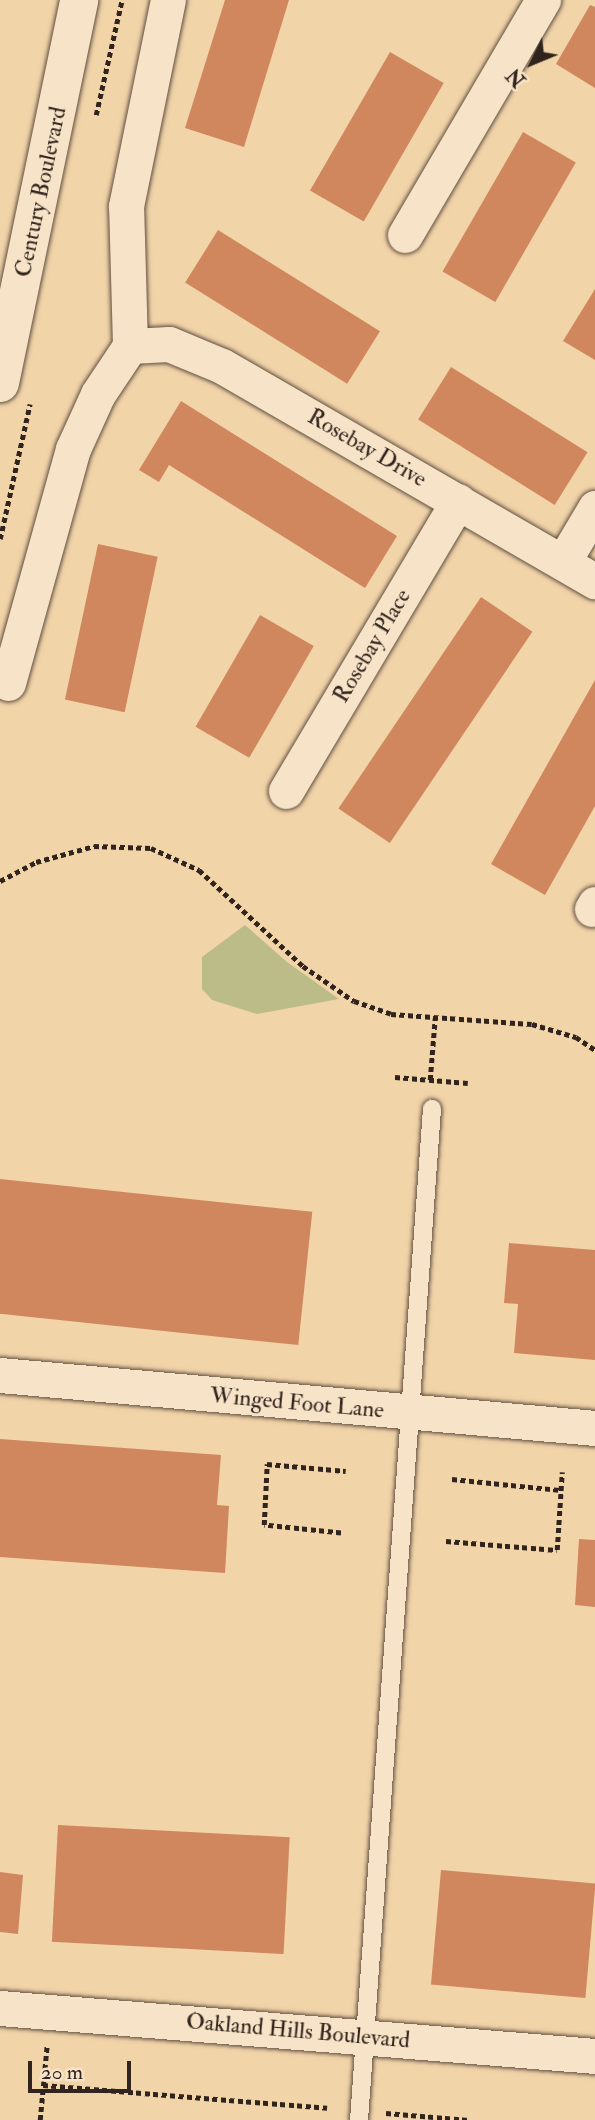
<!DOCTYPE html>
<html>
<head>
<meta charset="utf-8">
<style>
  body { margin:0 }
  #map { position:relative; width:595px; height:2120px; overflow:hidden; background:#f2d4a9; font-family:"IM FELL Double Pica",serif }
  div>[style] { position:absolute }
  .green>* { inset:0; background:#bbbc87 }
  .building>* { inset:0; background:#d0875d; transform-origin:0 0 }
  .path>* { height:4.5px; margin-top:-2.25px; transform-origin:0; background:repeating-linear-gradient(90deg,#31241e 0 5px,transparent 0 8.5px) }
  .roads { filter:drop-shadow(0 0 2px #615041) drop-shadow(0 0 2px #615041) }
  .lane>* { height:18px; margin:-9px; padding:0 9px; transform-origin:9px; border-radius:9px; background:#f7e3c7 }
  .street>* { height:35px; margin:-17.5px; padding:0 17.5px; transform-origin:17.5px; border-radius:17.5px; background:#f7e3c7 }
  .secondary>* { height:38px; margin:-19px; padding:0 19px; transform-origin:19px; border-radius:19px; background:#f7e3c7 }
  span { translate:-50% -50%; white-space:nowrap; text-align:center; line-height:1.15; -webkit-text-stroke:5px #f7e3c7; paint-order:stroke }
  .street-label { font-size:23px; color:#31241e }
  .north { position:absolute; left:497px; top:28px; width:70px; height:70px; -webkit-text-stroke:5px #f7e3c7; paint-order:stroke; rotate:227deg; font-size:19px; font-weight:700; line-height:28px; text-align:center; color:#31241e }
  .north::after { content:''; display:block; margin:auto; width:24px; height:32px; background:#31241e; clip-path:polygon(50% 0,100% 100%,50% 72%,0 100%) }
  .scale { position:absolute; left:28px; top:2061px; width:103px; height:32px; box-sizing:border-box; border:4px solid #31241e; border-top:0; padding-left:9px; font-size:21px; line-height:24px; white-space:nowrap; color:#31241e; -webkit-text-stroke:5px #f7e3c7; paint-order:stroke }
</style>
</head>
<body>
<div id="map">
  <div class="green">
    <div style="clip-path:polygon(245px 925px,287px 962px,339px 999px,257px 1014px,212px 1000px,202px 989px,202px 957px)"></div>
  </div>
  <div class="building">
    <div style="clip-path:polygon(225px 0,289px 0,244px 147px,185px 128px)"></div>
    <div style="clip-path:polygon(590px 5px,595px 7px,595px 88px,556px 64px)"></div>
    <div style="left:390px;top:52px;width:62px;height:160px;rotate:30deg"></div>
    <div style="left:523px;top:132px;width:61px;height:161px;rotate:30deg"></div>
    <div style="left:218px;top:230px;width:191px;height:62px;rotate:32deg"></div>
    <div style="clip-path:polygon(595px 289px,595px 360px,563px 341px)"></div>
    <div style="left:451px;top:367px;width:161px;height:62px;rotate:32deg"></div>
    <div style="clip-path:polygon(181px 401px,397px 536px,365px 588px,169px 465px,159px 482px,139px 470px)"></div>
    <div style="left:98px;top:544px;width:61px;height:159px;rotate:12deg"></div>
    <div style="left:481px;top:597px;width:62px;height:255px;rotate:34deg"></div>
    <div style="left:260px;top:615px;width:62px;height:129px;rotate:30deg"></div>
    <div style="clip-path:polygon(595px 680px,595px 806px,545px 895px,491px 864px)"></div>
    <div style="left:0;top:1179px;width:314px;height:134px;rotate:6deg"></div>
    <div style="clip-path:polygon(509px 1243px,595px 1250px,595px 1360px,514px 1353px,518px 1304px,504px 1303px)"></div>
    <div style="clip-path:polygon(0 1439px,221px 1455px,217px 1505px,229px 1506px,225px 1573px,0 1557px)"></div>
    <div style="clip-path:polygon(579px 1539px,595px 1540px,595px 1607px,575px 1605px)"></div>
    <div style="left:58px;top:1825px;width:232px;height:117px;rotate:3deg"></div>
    <div style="left:441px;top:1870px;width:155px;height:115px;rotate:5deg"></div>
    <div style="clip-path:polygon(0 1872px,23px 1875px,18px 1934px,0 1932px)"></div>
  </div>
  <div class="path">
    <div style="left:96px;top:115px;width:118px;rotate:-77.3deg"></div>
    <div style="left:0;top:539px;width:138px;rotate:-77.5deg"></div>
    <div style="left:0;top:881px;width:41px;rotate:-27.8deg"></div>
    <div style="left:36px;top:862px;width:60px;rotate:-15.4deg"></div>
    <div style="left:94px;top:846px;width:57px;rotate:2deg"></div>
    <div style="left:151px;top:848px;width:53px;rotate:24.6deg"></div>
    <div style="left:199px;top:870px;width:142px;rotate:42.7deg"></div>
    <div style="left:303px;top:966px;width:62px;rotate:34.5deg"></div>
    <div style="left:354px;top:1001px;width:39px;rotate:19deg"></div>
    <div style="left:391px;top:1014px;width:141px;rotate:4.1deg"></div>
    <div style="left:532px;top:1024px;width:46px;rotate:16.5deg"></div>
    <div style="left:576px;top:1037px;width:23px;rotate:34deg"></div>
    <div style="left:395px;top:1077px;width:73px;rotate:4.7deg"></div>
    <div style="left:430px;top:1080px;width:62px;rotate:-85.4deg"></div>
    <div style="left:452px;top:1479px;width:110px;rotate:5.8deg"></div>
    <div style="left:341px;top:1533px;width:77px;rotate:-174.1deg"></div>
    <div style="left:264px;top:1525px;width:61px;rotate:-87.2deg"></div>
    <div style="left:267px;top:1464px;width:79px;rotate:5.1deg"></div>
    <div style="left:446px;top:1541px;width:111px;rotate:4.6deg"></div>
    <div style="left:557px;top:1550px;width:78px;rotate:-86.3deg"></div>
    <div style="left:43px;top:2085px;width:285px;rotate:4.6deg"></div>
    <div style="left:386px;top:2113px;width:83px;rotate:4.8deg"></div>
    <div style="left:40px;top:2120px;width:76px;rotate:-84.7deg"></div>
  </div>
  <div class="roads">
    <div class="lane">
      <div style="left:359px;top:2120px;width:1014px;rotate:-85.87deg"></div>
    </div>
    <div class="street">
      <div style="left:405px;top:235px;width:273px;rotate:-59.6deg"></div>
      <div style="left:130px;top:346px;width:39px;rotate:-3deg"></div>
      <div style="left:169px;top:344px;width:57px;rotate:22.5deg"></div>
      <div style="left:222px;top:366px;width:431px;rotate:30deg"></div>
      <div style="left:563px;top:562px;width:63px;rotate:-59.3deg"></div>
      <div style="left:8px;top:683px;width:243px;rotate:-74.5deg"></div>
      <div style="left:73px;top:449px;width:60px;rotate:-65.6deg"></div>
      <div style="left:98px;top:394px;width:58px;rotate:-56.3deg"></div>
      <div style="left:130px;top:346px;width:140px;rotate:-91.6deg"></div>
      <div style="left:126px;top:206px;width:210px;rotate:-78.5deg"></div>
      <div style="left:286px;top:791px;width:337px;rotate:-59.3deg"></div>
      <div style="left:592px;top:909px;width:6px;rotate:-59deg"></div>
      <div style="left:0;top:1375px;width:597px;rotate:5.09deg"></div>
      <div style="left:0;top:2008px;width:597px;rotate:4.61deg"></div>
    </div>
    <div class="secondary">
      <div style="left:0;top:383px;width:391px;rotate:-78.3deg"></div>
    </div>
  </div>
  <div class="street-label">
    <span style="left:41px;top:192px;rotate:-78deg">Century Boulevard</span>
    <span style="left:367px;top:448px;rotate:30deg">Rosebay Drive</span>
    <span style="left:372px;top:646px;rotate:-59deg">Rosebay Place</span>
    <span style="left:297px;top:1403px;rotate:5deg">Winged Foot Lane</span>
    <span style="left:298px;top:2031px;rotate:5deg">Oakland Hills Boulevard</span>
  </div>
  <div class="north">N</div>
  <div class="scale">20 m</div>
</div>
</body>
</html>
